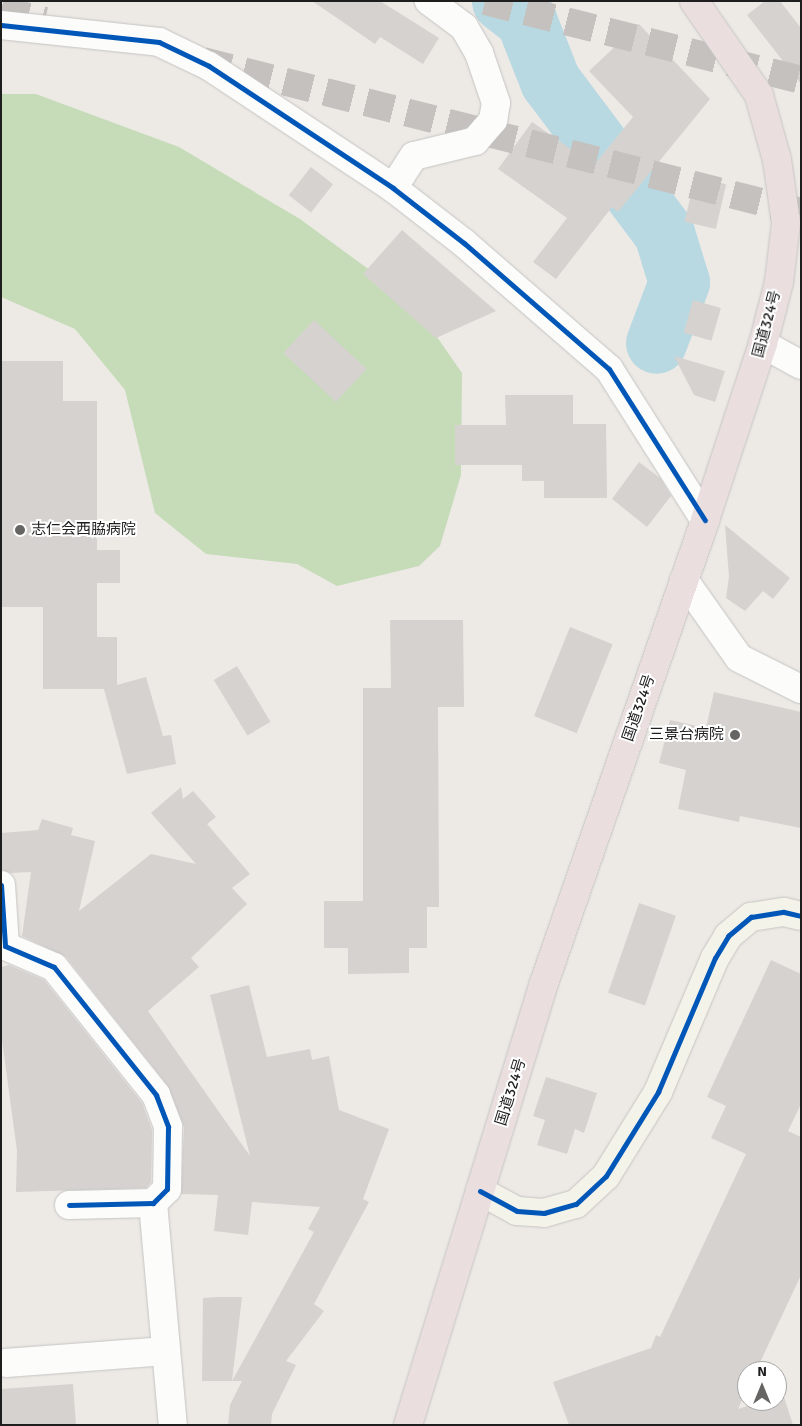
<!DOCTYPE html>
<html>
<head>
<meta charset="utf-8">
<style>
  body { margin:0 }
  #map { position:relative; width:802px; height:1426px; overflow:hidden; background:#edeae6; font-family:Signika,"Noto Sans JP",sans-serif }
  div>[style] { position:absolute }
  .forest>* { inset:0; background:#c6dcb9 }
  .river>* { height:61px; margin:-30.5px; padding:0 30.5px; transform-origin:30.5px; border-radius:30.5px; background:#b8d8e2 }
  .building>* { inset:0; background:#d5d2cf; transform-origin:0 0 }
  .highway-tunnel>* { height:28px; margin-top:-14px; transform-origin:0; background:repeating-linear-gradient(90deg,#c4c1be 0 28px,transparent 0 42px) }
  .roads { filter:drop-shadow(0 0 1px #c5c4c2) drop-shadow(0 0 1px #c5c4c2) }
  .street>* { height:28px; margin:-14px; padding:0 14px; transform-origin:14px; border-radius:14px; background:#fcfcfb }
  .secondary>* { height:28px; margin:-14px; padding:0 14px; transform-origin:14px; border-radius:14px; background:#f3f3e9 }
  .highway>* { height:28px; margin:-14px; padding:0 14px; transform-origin:14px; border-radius:14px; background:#eadedf }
  .cycleway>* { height:5px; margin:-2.5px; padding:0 2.5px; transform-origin:2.5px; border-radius:2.5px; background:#0057b8 }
  .dots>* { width:14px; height:14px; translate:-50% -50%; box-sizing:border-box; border:2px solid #fff; border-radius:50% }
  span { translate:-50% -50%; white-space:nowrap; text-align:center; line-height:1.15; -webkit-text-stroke:4px #fff; paint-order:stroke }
  .street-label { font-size:15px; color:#1e1e1e }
  .poi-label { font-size:15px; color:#1e1e1e }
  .left { translate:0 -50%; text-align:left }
  .right { translate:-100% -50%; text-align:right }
  .frame { position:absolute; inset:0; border:2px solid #1e1e1e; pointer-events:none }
  .north { position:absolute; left:737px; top:1361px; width:50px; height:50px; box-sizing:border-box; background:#fff; border:1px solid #a5a5a5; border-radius:50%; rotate:0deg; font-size:14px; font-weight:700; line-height:20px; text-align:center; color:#1e1e1e }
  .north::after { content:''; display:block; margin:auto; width:18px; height:22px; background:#666564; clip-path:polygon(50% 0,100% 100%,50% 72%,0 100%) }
</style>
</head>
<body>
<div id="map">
  <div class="forest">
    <div style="clip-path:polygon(1px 94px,36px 94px,179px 147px,300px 219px,412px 301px,462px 373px,461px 475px,440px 546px,419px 566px,337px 586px,297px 564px,206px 554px,155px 513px,125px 390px,75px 329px,1px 297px)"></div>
  </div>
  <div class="river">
    <div style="left:502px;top:1px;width:31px;rotate:38deg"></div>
    <div style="left:526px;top:20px;width:66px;rotate:68.5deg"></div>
    <div style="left:550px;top:81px;width:190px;rotate:53.1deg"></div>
    <div style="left:664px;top:233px;width:51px;rotate:73deg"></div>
    <div style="left:679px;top:282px;width:65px;rotate:110.7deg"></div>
  </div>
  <div class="building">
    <div style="clip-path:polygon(312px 1px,380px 1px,439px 38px,423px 64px,380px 37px,375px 44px)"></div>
    <div style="clip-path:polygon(765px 1px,780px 1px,801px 28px,801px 84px,747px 15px)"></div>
    <div style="clip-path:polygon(639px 24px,710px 99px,618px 212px,612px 207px,556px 279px,533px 262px,567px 218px,498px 169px,532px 122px,594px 165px,633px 117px,589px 71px)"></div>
    <div style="left:311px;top:167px;width:28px;height:36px;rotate:38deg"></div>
    <div style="left:695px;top:177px;width:32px;height:46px;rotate:13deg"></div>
    <div style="clip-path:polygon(402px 230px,496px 311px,436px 338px,363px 274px)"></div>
    <div style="left:693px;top:300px;width:29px;height:34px;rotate:16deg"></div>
    <div style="left:314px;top:320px;width:72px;height:45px;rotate:43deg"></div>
    <div style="clip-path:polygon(674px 356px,725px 371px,715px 402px,694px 395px)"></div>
    <div style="clip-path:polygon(1px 361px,63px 361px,63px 401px,97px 401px,97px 550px,120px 550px,120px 583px,97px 583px,97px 637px,117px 637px,117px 685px,146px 677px,163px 736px,171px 735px,176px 764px,127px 774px,104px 689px,43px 689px,43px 607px,1px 607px)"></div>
    <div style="clip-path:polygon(505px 395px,573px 395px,573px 424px,606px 424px,607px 498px,544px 498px,544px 481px,522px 481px,522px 465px,455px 465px,455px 425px,506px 425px)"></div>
    <div style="clip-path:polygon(639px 462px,660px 478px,671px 496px,647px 527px,612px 499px)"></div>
    <div style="clip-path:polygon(725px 525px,790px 578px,773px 599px,763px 591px,745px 611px,726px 598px,729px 577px)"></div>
    <div style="clip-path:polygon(390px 620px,463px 620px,464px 707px,438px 707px,439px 907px,427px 907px,427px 948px,409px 948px,409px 973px,348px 974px,348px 948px,324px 948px,324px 901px,363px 901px,363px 688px,391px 688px)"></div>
    <div style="left:570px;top:627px;width:46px;height:96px;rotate:22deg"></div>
    <div style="left:237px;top:666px;width:65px;height:27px;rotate:59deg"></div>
    <div style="clip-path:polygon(714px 692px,801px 712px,801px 828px,740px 816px,739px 822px,678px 809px,686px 770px,659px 763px,670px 720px,706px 728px)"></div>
    <div style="clip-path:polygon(181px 787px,183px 799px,193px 791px,216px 817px,207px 824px,250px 874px,232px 888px,247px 904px,191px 958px,199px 967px,148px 1011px,250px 1156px,210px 995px,249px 985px,267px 1057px,310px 1049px,312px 1060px,329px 1056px,339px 1110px,389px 1129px,363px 1199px,369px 1202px,314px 1304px,324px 1311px,286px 1361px,296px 1365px,272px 1414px,271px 1425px,228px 1425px,230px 1405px,242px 1381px,232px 1381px,314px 1232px,308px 1229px,320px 1207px,252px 1202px,248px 1235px,214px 1231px,218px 1195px,181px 1194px,184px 1127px,168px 1086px,66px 957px,22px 936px,31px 872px,11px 873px,1px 870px,1px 833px,38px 830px,42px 819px,73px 828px,71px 835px,95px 841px,79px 911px,151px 854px,196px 864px,151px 813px)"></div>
    <div style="left:639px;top:903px;width:39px;height:95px;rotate:19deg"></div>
    <div style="clip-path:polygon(771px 960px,801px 974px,801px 1104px,788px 1131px,801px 1137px,801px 1275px,756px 1371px,747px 1371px,747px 1389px,738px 1409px,763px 1401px,777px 1401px,777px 1396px,783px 1394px,793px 1425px,569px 1425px,553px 1382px,651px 1348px,656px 1335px,660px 1337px,746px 1154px,711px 1138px,726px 1106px,707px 1097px)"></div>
    <div style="clip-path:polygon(9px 965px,44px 980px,142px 1103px,152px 1130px,151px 1182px,146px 1188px,16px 1192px,17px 1151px,1px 1033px,1px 967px)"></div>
    <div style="clip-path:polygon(546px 1077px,597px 1093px,584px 1133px,575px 1129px,567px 1154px,537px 1145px,545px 1120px,533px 1116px)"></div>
    <div style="clip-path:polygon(218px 1297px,242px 1297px,232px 1381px,202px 1381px,203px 1298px)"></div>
    <div style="clip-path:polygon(73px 1384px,76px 1425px,1px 1425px,1px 1389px)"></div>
  </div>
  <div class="highway-tunnel">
    <div style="left:485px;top:1px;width:326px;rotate:14deg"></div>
    <div style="left:1px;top:10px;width:45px;rotate:14deg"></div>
    <div style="left:203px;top:61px;width:617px;rotate:14.17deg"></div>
  </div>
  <div class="roads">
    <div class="street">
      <div style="left:1px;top:25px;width:159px;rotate:6.1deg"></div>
      <div style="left:159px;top:42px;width:55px;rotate:25.6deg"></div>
      <div style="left:209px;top:66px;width:221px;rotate:33.5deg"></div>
      <div style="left:393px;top:188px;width:90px;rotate:37.8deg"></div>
      <div style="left:464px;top:243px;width:192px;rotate:41deg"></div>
      <div style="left:609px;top:369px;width:179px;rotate:57.6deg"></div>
      <div style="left:393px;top:188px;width:38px;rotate:-57deg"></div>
      <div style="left:414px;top:156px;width:63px;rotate:-13.8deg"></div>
      <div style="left:475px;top:141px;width:28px;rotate:-49deg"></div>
      <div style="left:493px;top:120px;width:17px;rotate:-80deg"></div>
      <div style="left:496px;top:103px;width:53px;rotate:-108.8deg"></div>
      <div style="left:479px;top:53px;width:30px;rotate:-120deg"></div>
      <div style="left:464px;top:27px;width:44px;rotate:-143.4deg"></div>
      <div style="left:763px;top:344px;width:43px;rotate:28.9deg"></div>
      <div style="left:684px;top:580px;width:95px;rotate:54.8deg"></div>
      <div style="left:739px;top:658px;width:69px;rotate:26.6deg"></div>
      <div style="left:1px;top:885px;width:61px;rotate:86.2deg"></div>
      <div style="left:5px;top:946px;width:53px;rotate:23.2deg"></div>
      <div style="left:54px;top:967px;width:164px;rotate:51.4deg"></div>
      <div style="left:156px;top:1095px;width:34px;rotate:69deg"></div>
      <div style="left:168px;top:1127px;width:62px;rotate:90.9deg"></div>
      <div style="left:167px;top:1189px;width:20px;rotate:135deg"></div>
      <div style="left:153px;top:1203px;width:84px;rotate:178.6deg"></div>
      <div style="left:153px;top:1203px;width:223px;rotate:84.9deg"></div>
      <div style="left:6px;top:1363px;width:160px;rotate:-4.3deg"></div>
    </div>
    <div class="secondary">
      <div style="left:480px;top:1191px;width:42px;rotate:28.4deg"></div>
      <div style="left:517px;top:1211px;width:27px;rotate:4deg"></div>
      <div style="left:544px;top:1213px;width:33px;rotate:-16deg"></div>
      <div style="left:576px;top:1204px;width:41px;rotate:-43deg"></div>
      <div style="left:606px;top:1176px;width:99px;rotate:-58.2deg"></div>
      <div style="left:658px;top:1092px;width:146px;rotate:-67deg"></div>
      <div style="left:715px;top:958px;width:26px;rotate:-59deg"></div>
      <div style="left:728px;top:936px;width:30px;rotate:-40deg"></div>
      <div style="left:751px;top:917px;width:33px;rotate:-9deg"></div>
      <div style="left:784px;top:912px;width:17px;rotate:13deg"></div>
    </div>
    <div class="highway">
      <div style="left:408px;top:1425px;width:459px;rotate:-72.9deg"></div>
      <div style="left:543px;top:986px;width:493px;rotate:-70.8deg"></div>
      <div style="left:705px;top:520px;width:185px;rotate:-71.8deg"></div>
      <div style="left:763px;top:344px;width:64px;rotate:-75.5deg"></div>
      <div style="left:779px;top:282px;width:59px;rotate:-83.2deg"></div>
      <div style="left:786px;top:223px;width:64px;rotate:-98.1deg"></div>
      <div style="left:777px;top:160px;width:67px;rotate:-105.5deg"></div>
      <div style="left:759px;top:95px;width:114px;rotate:-124.7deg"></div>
    </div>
  </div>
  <div class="cycleway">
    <div style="left:1px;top:25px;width:159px;rotate:6.1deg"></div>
    <div style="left:159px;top:42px;width:55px;rotate:25.6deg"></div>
    <div style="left:209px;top:66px;width:221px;rotate:33.5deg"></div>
    <div style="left:393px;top:188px;width:90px;rotate:37.8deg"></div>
    <div style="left:464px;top:243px;width:192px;rotate:41deg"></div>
    <div style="left:609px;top:369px;width:179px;rotate:57.6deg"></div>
    <div style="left:1px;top:885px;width:61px;rotate:86.2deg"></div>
    <div style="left:5px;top:946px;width:53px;rotate:23.2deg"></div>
    <div style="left:54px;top:967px;width:164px;rotate:51.4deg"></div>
    <div style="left:156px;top:1095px;width:34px;rotate:69deg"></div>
    <div style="left:168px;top:1127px;width:62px;rotate:90.9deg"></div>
    <div style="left:167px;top:1189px;width:20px;rotate:135deg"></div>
    <div style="left:153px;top:1203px;width:84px;rotate:178.6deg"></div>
    <div style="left:480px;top:1191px;width:42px;rotate:28.4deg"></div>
    <div style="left:517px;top:1211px;width:27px;rotate:4deg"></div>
    <div style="left:544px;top:1213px;width:33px;rotate:-16deg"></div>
    <div style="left:576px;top:1204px;width:41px;rotate:-43deg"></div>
    <div style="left:606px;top:1176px;width:99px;rotate:-58.2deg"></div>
    <div style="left:658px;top:1092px;width:146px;rotate:-67deg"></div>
    <div style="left:715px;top:958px;width:26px;rotate:-59deg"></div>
    <div style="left:728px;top:936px;width:30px;rotate:-40deg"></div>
    <div style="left:751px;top:917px;width:33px;rotate:-9deg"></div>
    <div style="left:784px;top:912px;width:17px;rotate:13deg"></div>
  </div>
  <div class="dots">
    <div style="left:20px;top:530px;background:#666564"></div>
    <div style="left:735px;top:735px;background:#666564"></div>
  </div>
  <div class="street-label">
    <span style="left:767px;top:324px;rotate:-75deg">国道324号</span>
    <span style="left:639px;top:708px;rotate:-71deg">国道324号</span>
    <span style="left:511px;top:1092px;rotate:-73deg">国道324号</span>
  </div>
  <div class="poi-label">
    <span class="left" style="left:31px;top:530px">志仁会西脇病院</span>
    <span class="right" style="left:724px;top:735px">三景台病院</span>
  </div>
  <div class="frame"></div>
  <div class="north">N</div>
</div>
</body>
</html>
